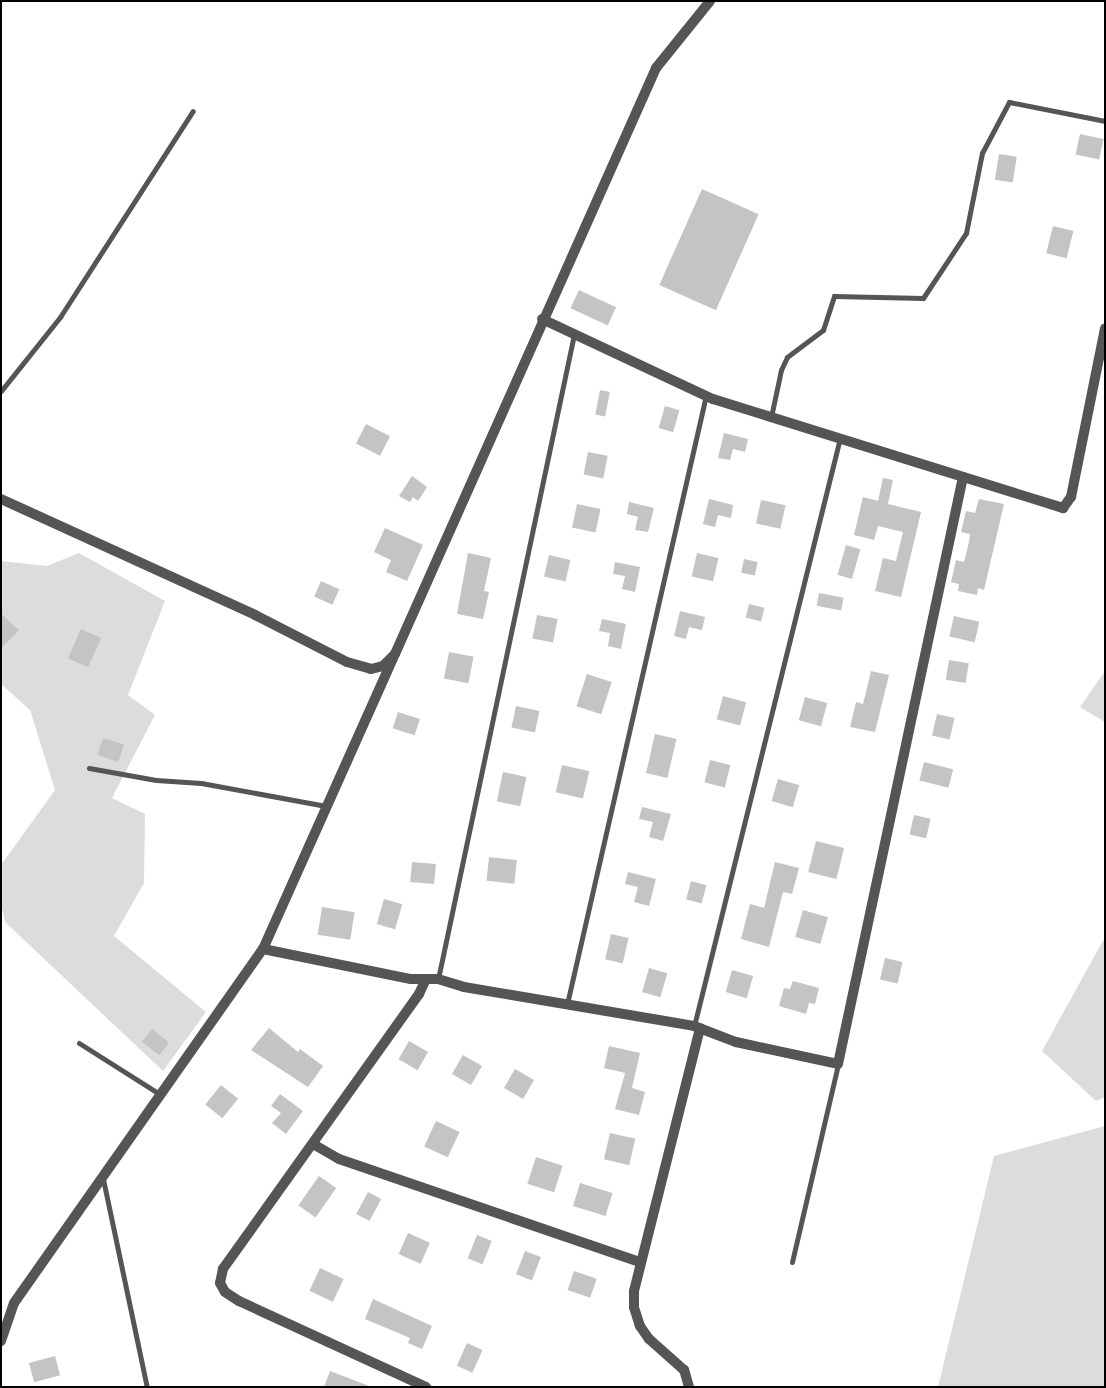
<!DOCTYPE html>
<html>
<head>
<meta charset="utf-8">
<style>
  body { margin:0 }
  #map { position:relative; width:1106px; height:1388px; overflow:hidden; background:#fff; font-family:Inter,sans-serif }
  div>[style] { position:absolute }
  .green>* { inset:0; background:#dcdcdc }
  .building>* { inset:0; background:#c4c4c4; transform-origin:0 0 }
  .lane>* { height:5px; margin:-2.5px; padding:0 2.5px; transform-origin:2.5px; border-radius:2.5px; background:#555 }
  .street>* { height:10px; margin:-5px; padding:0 5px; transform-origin:5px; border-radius:5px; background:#555 }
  span { translate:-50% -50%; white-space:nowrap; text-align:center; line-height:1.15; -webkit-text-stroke:4.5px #fff; paint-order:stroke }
  .frame { position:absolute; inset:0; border:2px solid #000; pointer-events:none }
</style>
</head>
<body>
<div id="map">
  <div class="green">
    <div style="clip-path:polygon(79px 553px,165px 601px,128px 695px,155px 715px,112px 798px,145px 814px,144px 883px,114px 936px,206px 1012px,163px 1071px,5px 922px,1px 904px,1px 865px,55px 790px,30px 710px,1px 684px,1px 561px,47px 566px)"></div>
    <div style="clip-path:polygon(1105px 671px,1105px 722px,1080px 707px)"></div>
    <div style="clip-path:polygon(1105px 937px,1105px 1097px,1096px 1101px,1042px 1051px)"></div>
    <div style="clip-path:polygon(1105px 1126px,1105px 1387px,938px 1387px,994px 1156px)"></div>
  </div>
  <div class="building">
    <div style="left:1080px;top:134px;width:24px;height:21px;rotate:12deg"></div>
    <div style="left:999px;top:154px;width:18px;height:26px;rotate:9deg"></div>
    <div style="left:702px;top:189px;width:62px;height:105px;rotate:24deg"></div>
    <div style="left:1053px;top:226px;width:21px;height:28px;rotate:14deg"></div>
    <div style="left:579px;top:290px;width:41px;height:20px;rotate:25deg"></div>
    <div style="left:600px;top:390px;width:10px;height:25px;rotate:11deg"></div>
    <div style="left:665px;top:406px;width:15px;height:23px;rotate:16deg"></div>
    <div style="left:366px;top:424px;width:27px;height:22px;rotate:27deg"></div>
    <div style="clip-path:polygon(724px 433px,748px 439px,745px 452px,733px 449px,730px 460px,718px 458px)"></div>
    <div style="left:588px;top:452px;width:20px;height:23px;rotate:11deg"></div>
    <div style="clip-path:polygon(412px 476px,427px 487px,418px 501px,413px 497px,410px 502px,399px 496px)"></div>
    <div style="clip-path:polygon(883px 478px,893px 480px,888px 504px,921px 512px,901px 597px,875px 591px,883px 558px,896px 561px,903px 532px,878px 526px,874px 540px,854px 535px,863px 497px,878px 501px)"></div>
    <div style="clip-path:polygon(709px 499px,733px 505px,731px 518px,718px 515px,715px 527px,703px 524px)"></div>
    <div style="clip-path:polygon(979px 499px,1004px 504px,984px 590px,978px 588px,977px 595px,958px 591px,959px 584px,951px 582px,956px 560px,964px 562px,969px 542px,970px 534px,961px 532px,966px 511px,975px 513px)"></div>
    <div style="left:761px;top:500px;width:25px;height:24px;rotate:12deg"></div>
    <div style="clip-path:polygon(629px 502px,654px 508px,648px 532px,635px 530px,638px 517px,627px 514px)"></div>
    <div style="left:577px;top:504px;width:24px;height:24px;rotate:12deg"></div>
    <div style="clip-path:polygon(385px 528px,423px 545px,407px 581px,386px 572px,391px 560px,374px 552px)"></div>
    <div style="left:846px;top:545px;width:15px;height:31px;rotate:16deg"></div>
    <div style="clip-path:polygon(468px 553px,491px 558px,484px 591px,489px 592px,483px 619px,457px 614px)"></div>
    <div style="left:697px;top:553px;width:22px;height:24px;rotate:13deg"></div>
    <div style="left:549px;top:555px;width:22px;height:22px;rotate:13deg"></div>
    <div style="left:744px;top:559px;width:14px;height:14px;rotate:12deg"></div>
    <div style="clip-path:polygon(615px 562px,640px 567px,635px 592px,622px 589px,625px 576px,613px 574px)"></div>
    <div style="left:321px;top:581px;width:20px;height:17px;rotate:24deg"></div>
    <div style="left:819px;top:593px;width:25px;height:13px;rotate:11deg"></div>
    <div style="left:749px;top:604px;width:16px;height:14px;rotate:14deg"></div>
    <div style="clip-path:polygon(680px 611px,705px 617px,702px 630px,689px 627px,686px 639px,674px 636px)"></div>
    <div style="clip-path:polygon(1px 614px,19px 630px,1px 648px)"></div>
    <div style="left:537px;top:615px;width:21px;height:24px;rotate:11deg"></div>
    <div style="left:954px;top:616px;width:26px;height:21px;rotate:13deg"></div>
    <div style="clip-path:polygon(602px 619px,626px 624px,621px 649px,608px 646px,610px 633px,599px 631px)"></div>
    <div style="left:81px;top:629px;width:22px;height:32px;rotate:24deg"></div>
    <div style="left:449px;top:652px;width:25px;height:27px;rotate:11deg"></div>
    <div style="left:949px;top:660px;width:20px;height:20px;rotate:9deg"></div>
    <div style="clip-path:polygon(871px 671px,889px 675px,875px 732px,850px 727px,856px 702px,863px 704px)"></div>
    <div style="left:587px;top:674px;width:26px;height:34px;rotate:18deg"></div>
    <div style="left:723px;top:696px;width:24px;height:24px;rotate:15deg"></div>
    <div style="left:805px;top:697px;width:23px;height:24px;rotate:15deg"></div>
    <div style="left:516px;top:706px;width:24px;height:22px;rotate:12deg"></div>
    <div style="left:398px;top:712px;width:23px;height:17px;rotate:18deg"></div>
    <div style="left:937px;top:714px;width:18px;height:22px;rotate:13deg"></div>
    <div style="left:655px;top:734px;width:22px;height:40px;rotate:13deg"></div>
    <div style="left:103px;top:738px;width:22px;height:18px;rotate:18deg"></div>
    <div style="left:710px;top:760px;width:21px;height:23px;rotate:14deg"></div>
    <div style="left:924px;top:762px;width:30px;height:19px;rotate:14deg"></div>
    <div style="left:562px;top:765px;width:28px;height:28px;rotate:13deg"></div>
    <div style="left:503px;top:772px;width:24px;height:30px;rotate:12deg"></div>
    <div style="left:778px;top:779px;width:22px;height:23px;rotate:16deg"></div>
    <div style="clip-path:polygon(642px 807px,671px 814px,663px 841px,649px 837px,653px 822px,639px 819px)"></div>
    <div style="left:914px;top:815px;width:17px;height:20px;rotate:13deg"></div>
    <div style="left:816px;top:841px;width:29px;height:32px;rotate:14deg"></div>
    <div style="left:489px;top:857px;width:28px;height:24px;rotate:6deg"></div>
    <div style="left:412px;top:862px;width:24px;height:20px;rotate:5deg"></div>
    <div style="clip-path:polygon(775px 862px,799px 868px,792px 894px,783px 892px,769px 947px,741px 939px,750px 904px,764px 908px)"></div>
    <div style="clip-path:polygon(628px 872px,656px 879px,649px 906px,634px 902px,638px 887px,625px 884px)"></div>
    <div style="left:691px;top:881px;width:16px;height:19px;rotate:15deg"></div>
    <div style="left:384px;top:899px;width:19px;height:26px;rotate:16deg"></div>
    <div style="left:322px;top:907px;width:33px;height:28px;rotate:9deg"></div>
    <div style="left:803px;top:910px;width:26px;height:28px;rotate:16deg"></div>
    <div style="left:611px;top:934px;width:18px;height:26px;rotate:13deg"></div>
    <div style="left:885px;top:958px;width:18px;height:22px;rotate:13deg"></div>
    <div style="left:649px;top:968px;width:19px;height:25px;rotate:16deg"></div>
    <div style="left:732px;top:970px;width:22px;height:23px;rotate:16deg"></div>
    <div style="clip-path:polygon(793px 981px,819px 988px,815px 1004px,809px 1003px,806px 1014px,779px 1006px,784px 988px,790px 989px)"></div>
    <div style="clip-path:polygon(269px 1028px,298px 1052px,300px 1049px,323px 1066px,308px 1087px,251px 1050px)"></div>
    <div style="left:152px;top:1029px;width:22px;height:16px;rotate:39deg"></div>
    <div style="left:409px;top:1041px;width:22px;height:21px;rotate:30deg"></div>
    <div style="clip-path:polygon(609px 1046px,640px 1053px,632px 1088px,645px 1092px,639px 1115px,615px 1109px,625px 1073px,604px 1068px)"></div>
    <div style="left:463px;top:1055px;width:22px;height:22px;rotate:30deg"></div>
    <div style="left:515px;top:1069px;width:22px;height:22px;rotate:30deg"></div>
    <div style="left:221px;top:1085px;width:22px;height:25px;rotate:39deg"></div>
    <div style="clip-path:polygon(280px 1094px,303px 1111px,286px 1134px,272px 1123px,281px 1113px,271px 1106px)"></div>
    <div style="left:436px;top:1121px;width:26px;height:28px;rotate:25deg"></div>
    <div style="left:610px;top:1133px;width:26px;height:27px;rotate:13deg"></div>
    <div style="left:536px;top:1157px;width:28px;height:28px;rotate:18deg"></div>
    <div style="left:319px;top:1176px;width:21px;height:36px;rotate:35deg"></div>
    <div style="left:580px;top:1183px;width:34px;height:24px;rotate:17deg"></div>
    <div style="left:368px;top:1192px;width:15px;height:25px;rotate:28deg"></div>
    <div style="left:408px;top:1233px;width:24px;height:23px;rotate:24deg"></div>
    <div style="left:477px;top:1235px;width:16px;height:25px;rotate:22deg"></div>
    <div style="left:525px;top:1251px;width:17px;height:25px;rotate:21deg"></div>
    <div style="left:320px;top:1268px;width:26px;height:25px;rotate:25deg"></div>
    <div style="left:574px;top:1271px;width:24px;height:20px;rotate:19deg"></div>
    <div style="clip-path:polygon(373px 1299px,432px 1326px,422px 1349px,408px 1343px,410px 1338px,365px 1319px)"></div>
    <div style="left:467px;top:1343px;width:17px;height:25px;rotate:24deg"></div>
    <div style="left:55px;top:1356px;width:20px;height:27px;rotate:75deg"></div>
    <div style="clip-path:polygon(330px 1371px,369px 1386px,369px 1387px,324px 1387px)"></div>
  </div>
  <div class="lane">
    <div style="left:1px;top:391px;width:95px;rotate:-51.4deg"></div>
    <div style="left:60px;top:317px;width:245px;rotate:-57.2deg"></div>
    <div style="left:771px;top:417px;width:48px;rotate:-78deg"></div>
    <div style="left:781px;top:370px;width:14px;rotate:-65deg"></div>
    <div style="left:787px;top:357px;width:45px;rotate:-36.9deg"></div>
    <div style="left:823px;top:330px;width:36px;rotate:-72deg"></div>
    <div style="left:834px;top:296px;width:89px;rotate:1.3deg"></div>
    <div style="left:923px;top:298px;width:78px;rotate:-56.5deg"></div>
    <div style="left:966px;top:233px;width:82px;rotate:-78.7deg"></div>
    <div style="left:982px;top:153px;width:58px;rotate:-62.1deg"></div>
    <div style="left:1009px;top:102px;width:98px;rotate:11.2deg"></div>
    <div style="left:89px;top:768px;width:68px;rotate:10.2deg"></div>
    <div style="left:156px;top:780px;width:45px;rotate:3.8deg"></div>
    <div style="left:201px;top:783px;width:127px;rotate:10.4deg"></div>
    <div style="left:438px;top:979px;width:659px;rotate:-78.09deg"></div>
    <div style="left:567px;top:1004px;width:625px;rotate:-77.14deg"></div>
    <div style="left:694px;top:1026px;width:606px;rotate:-76.06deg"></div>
    <div style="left:79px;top:1043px;width:97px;rotate:32.4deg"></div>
    <div style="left:103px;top:1179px;width:213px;rotate:78.1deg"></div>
    <div style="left:792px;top:1262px;width:203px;rotate:-76.9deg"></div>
  </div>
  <div class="street">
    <div style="left:542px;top:319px;width:189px;rotate:25.1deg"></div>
    <div style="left:713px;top:399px;width:367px;rotate:17.3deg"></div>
    <div style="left:1063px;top:508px;width:14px;rotate:-54deg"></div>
    <div style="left:1071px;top:497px;width:172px;rotate:-78.6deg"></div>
    <div style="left:1px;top:499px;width:279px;rotate:24.5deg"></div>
    <div style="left:255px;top:615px;width:103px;rotate:27.1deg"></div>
    <div style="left:347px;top:662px;width:25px;rotate:16deg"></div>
    <div style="left:371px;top:669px;width:12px;rotate:-14deg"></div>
    <div style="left:383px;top:666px;width:17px;rotate:-45deg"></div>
    <div style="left:395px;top:654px;width:641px;rotate:-65.99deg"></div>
    <div style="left:656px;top:68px;width:86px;rotate:-51.1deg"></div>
    <div style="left:263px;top:949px;width:151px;rotate:11.5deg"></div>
    <div style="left:411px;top:979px;width:27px"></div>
    <div style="left:438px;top:979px;width:27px;rotate:17deg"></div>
    <div style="left:464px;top:987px;width:233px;rotate:9.6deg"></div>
    <div style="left:694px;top:1026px;width:45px;rotate:20.9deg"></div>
    <div style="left:736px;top:1042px;width:104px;rotate:12.2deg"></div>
    <div style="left:838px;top:1064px;width:600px;rotate:-77.98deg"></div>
    <div style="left:426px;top:979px;width:17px;rotate:115deg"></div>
    <div style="left:419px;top:994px;width:338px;rotate:125.5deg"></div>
    <div style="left:223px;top:1269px;width:14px;rotate:102deg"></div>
    <div style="left:220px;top:1283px;width:10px;rotate:61deg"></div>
    <div style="left:225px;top:1292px;width:17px;rotate:33deg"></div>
    <div style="left:239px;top:1301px;width:206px;rotate:24.7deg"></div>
    <div style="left:313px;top:1144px;width:30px;rotate:30deg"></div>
    <div style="left:339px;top:1159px;width:317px;rotate:18.9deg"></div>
    <div style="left:1px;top:1341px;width:40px;rotate:-71.1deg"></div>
    <div style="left:14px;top:1303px;width:433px;rotate:-54.9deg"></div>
    <div style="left:263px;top:949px;width:319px;rotate:-65.9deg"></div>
    <div style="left:689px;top:1387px;width:18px;rotate:-106deg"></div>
    <div style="left:684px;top:1370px;width:47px;rotate:-138.5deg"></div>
    <div style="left:649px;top:1339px;width:16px;rotate:-125deg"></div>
    <div style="left:640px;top:1326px;width:20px;rotate:-108deg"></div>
    <div style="left:634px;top:1307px;width:16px;rotate:-90deg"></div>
    <div style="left:634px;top:1291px;width:271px;rotate:-75.9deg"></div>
  </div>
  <div class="frame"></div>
</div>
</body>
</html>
